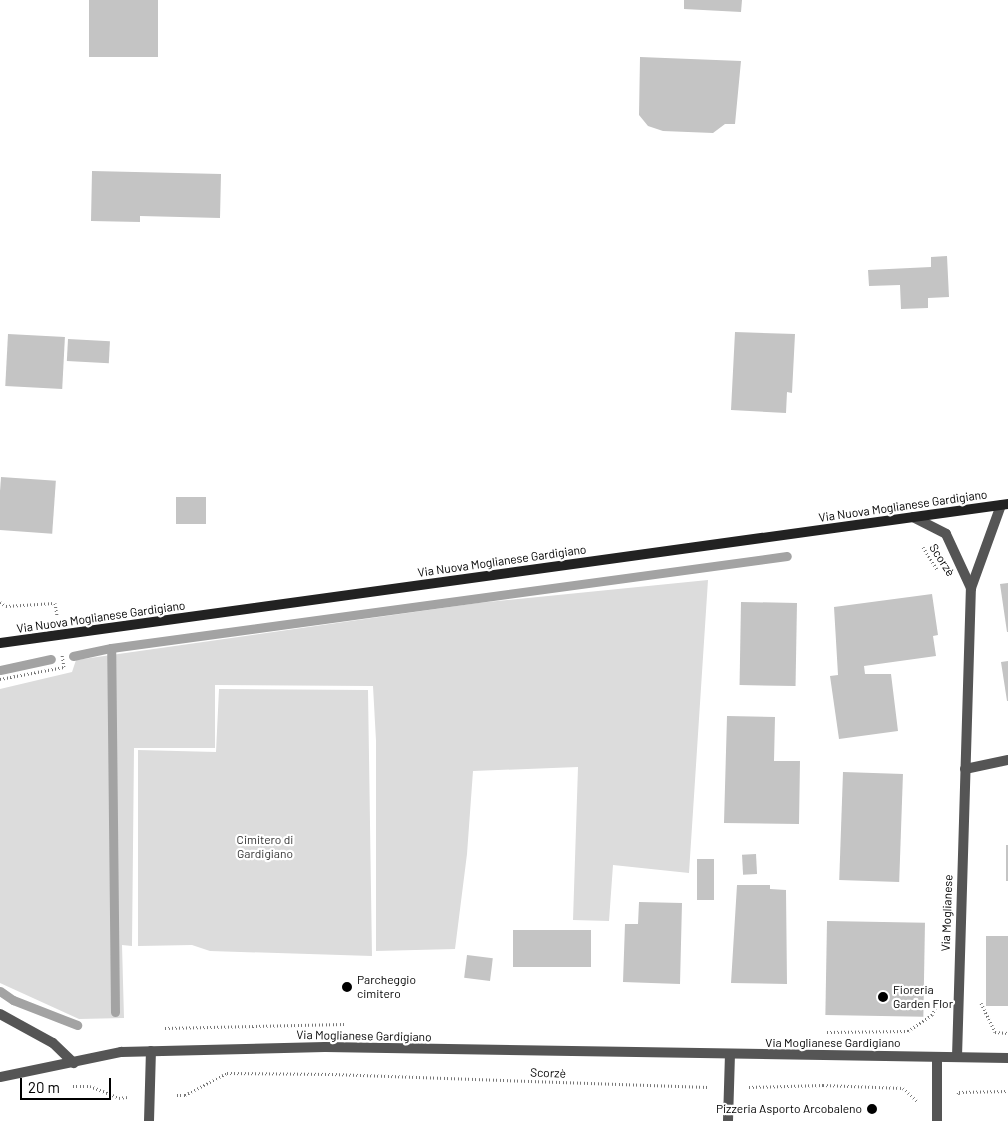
<!DOCTYPE html>
<html>
<head>
<meta charset="utf-8">
<style>
  body { margin:0 }
  #map { position:relative; width:1008px; height:1121px; overflow:hidden; background:#fff; font-family:Barlow,sans-serif }
  div>[style] { position:absolute }
  .green>* { inset:0; background:#dcdcdc }
  .stream>* { height:9px; margin:-4.5px; padding:0 4.5px; transform-origin:4.5px; border-radius:4.5px; background:#a3a3a3 }
  .building>* { inset:0; background:#c4c4c4; transform-origin:0 0 }
  .path>* { height:3px; margin-top:-1.5px; transform-origin:0; background:repeating-linear-gradient(90deg,#777 0 1px,transparent 0 3.5px) }
  .minor>* { height:10px; margin:-5px; padding:0 5px; transform-origin:5px; border-radius:5px; background:#555 }
  .tertiary>* { height:10px; margin:-5px; padding:0 5px; transform-origin:5px; border-radius:5px; background:#555 }
  .secondary>* { height:10px; margin:-5px; padding:0 5px; transform-origin:5px; border-radius:5px; background:#222 }
  .dots>* { width:14px; height:14px; translate:-50% -50%; box-sizing:border-box; border:2px solid #fff; border-radius:50% }
  span { translate:-50% -50%; white-space:nowrap; text-align:center; line-height:1.15; -webkit-text-stroke:4.5px #fff; paint-order:stroke }
  .street-label { font-size:12px; color:#000 }
  .park-label { font-size:12px; color:#333 }
  .poi-label { font-size:12px; color:#000 }
  .left { translate:0 -50%; text-align:left }
  .right { translate:-100% -50%; text-align:right }
  .scale { position:absolute; left:20px; top:1078px; width:91px; height:22px; box-sizing:border-box; border:2px solid #000; border-top:0; padding-left:6px; font-size:15px; line-height:18px; white-space:nowrap; color:#000; -webkit-text-stroke:4px #fff; paint-order:stroke }
</style>
</head>
<body>
<div id="map">
  <div class="green">
    <div style="clip-path:polygon(708px 580px,689px 873px,613px 865px,609px 921px,573px 920px,578px 767px,473px 771px,467px 854px,455px 949px,376px 951px,376px 741px,373px 686px,215px 685px,215px 748px,134px 748px,132px 946px,122px 945px,124px 1018px,79px 1019px,0 983px,0 689px,72px 672px,76px 660px,478px 603px)"></div>
    <div style="clip-path:polygon(219px 689px,368px 690px,372px 956px,210px 951px,192px 945px,138px 946px,138px 750px,216px 752px)"></div>
  </div>
  <div class="stream">
    <div style="left:73px;top:656px;width:39px;rotate:-12deg"></div>
    <div style="left:0;top:670px;width:52px;rotate:-12.2deg"></div>
    <div style="left:0;top:991px;width:16px;rotate:35deg"></div>
    <div style="left:13px;top:1000px;width:69px;rotate:21.3deg"></div>
    <div style="left:115px;top:1012px;width:364px;rotate:-90.6deg"></div>
    <div style="left:111px;top:648px;width:682px;rotate:-7.75deg"></div>
  </div>
  <div class="building">
    <div style="left:89px;top:0;width:69px;height:57px"></div>
    <div style="clip-path:polygon(684px 0,742px 0,741px 12px,684px 9px)"></div>
    <div style="clip-path:polygon(640px 57px,741px 61px,735px 124px,725px 124px,713px 133px,663px 131px,648px 126px,639px 115px)"></div>
    <div style="clip-path:polygon(92px 171px,221px 174px,220px 218px,140px 216px,140px 222px,91px 221px)"></div>
    <div style="clip-path:polygon(947px 256px,949px 297px,928px 298px,928px 308px,901px 309px,900px 285px,869px 286px,868px 270px,931px 267px,931px 257px)"></div>
    <div style="clip-path:polygon(735px 332px,795px 334px,792px 393px,787px 392px,786px 413px,731px 410px)"></div>
    <div style="left:8px;top:334px;width:57px;height:52px;rotate:3deg"></div>
    <div style="left:68px;top:339px;width:42px;height:22px;rotate:3deg"></div>
    <div style="left:1px;top:477px;width:55px;height:53px;rotate:4deg"></div>
    <div style="left:176px;top:497px;width:30px;height:27px"></div>
    <div style="clip-path:polygon(1008px 583px,1008px 632px,1007px 632px,1000px 584px)"></div>
    <div style="clip-path:polygon(932px 594px,938px 635px,933px 636px,936px 656px,864px 666px,865px 674px,891px 674px,898px 731px,839px 739px,830px 676px,838px 675px,834px 607px)"></div>
    <div style="left:741px;top:602px;width:56px;height:83px;rotate:1deg"></div>
    <div style="clip-path:polygon(1008px 661px,1008px 701px,1007px 701px,1001px 662px)"></div>
    <div style="clip-path:polygon(727px 716px,775px 717px,774px 761px,800px 761px,799px 824px,724px 823px)"></div>
    <div style="left:843px;top:772px;width:60px;height:108px;rotate:2deg"></div>
    <div style="left:1006px;top:845px;width:2px;height:36px"></div>
    <div style="left:756px;top:854px;width:20px;height:14px;rotate:87deg"></div>
    <div style="left:697px;top:859px;width:17px;height:41px"></div>
    <div style="clip-path:polygon(737px 885px,770px 885px,770px 889px,786px 890px,787px 984px,731px 983px)"></div>
    <div style="clip-path:polygon(639px 902px,682px 903px,680px 984px,623px 982px,625px 924px,638px 924px)"></div>
    <div style="left:827px;top:921px;width:98px;height:94px;rotate:1deg"></div>
    <div style="left:513px;top:930px;width:78px;height:37px"></div>
    <div style="left:986px;top:936px;width:22px;height:70px"></div>
    <div style="left:467px;top:955px;width:26px;height:23px;rotate:7deg"></div>
  </div>
  <div class="path">
    <div style="left:923px;top:547px;width:26px;rotate:58deg"></div>
    <div style="left:0;top:602px;width:7px;rotate:34deg"></div>
    <div style="left:6px;top:606px;width:49px;rotate:-3.5deg"></div>
    <div style="left:55px;top:603px;width:12px;rotate:81deg"></div>
    <div style="left:0;top:679px;width:65px;rotate:-10.6deg"></div>
    <div style="left:64px;top:667px;width:13px;rotate:-99deg"></div>
    <div style="left:981px;top:1003px;width:32px;rotate:64deg"></div>
    <div style="left:995px;top:1032px;width:13px;rotate:4deg"></div>
    <div style="left:165px;top:1028px;width:179px;rotate:-1.3deg"></div>
    <div style="left:827px;top:1032px;width:81px;rotate:-0.7deg"></div>
    <div style="left:908px;top:1031px;width:29px;rotate:-34deg"></div>
    <div style="left:932px;top:1015px;width:12px;rotate:-66deg"></div>
    <div style="left:73px;top:1086px;width:17px"></div>
    <div style="left:90px;top:1086px;width:31px;rotate:22deg"></div>
    <div style="left:119px;top:1098px;width:8px;rotate:-7deg"></div>
    <div style="left:749px;top:1087px;width:74px;rotate:-1.5deg"></div>
    <div style="left:823px;top:1085px;width:80px;rotate:2.1deg"></div>
    <div style="left:903px;top:1088px;width:19px;rotate:43deg"></div>
    <div style="left:958px;top:1094px;width:2px;rotate:-63deg"></div>
    <div style="left:959px;top:1092px;width:49px;rotate:-1.2deg"></div>
    <div style="left:177px;top:1095px;width:8px"></div>
    <div style="left:185px;top:1095px;width:47px;rotate:-27.6deg"></div>
    <div style="left:227px;top:1073px;width:105px;rotate:0.5deg"></div>
    <div style="left:332px;top:1074px;width:376px;rotate:2deg"></div>
  </div>
  <div class="minor">
    <div style="left:913px;top:517px;width:37px;rotate:27deg"></div>
    <div style="left:946px;top:534px;width:60px;rotate:65.2deg"></div>
    <div style="left:965px;top:769px;width:44px;rotate:-11.8deg"></div>
    <div style="left:0;top:1014px;width:60px;rotate:28.7deg"></div>
    <div style="left:53px;top:1043px;width:29px;rotate:44deg"></div>
    <div style="left:957px;top:1057px;width:469px;rotate:-88.3deg"></div>
    <div style="left:971px;top:588px;width:88px;rotate:-70.1deg"></div>
    <div style="left:149px;top:1121px;width:70px;rotate:-88.4deg"></div>
    <div style="left:728px;top:1121px;width:66px;rotate:-88.3deg"></div>
    <div style="left:937px;top:1121px;width:64px;rotate:-90deg"></div>
  </div>
  <div class="tertiary">
    <div style="left:0;top:1077px;width:124px;rotate:-11.7deg"></div>
    <div style="left:121px;top:1052px;width:204px;rotate:-1.4deg"></div>
    <div style="left:325px;top:1047px;width:683px;rotate:0.92deg"></div>
  </div>
  <div class="secondary">
    <div style="left:0;top:643px;width:1018px;rotate:-7.85deg"></div>
  </div>
  <div class="dots">
    <div style="left:347px;top:987px;background:#000"></div>
    <div style="left:883px;top:997px;background:#000"></div>
    <div style="left:872px;top:1109px;background:#000"></div>
  </div>
  <div class="street-label">
    <span style="left:903px;top:506px;rotate:-8deg">Via Nuova Moglianese Gardigiano</span>
    <span style="left:942px;top:560px;rotate:57deg">Scorzè</span>
    <span style="left:502px;top:561px;rotate:-8deg">Via Nuova Moglianese Gardigiano</span>
    <span style="left:101px;top:617px;rotate:-8deg">Via Nuova Moglianese Gardigiano</span>
    <span style="left:947px;top:913px;rotate:-88deg">Via Moglianese</span>
    <span style="left:364px;top:1036px;rotate:1deg">Via Moglianese Gardigiano</span>
    <span style="left:833px;top:1043px">Via Moglianese Gardigiano</span>
    <span style="left:548px;top:1073px;rotate:2deg">Scorzè</span>
  </div>
  <div class="park-label">
    <span style="left:265px;top:847px">Cimitero di<br>Gardigiano</span>
  </div>
  <div class="poi-label">
    <span class="left" style="left:357px;top:987px">Parcheggio<br>cimitero</span>
    <span class="left" style="left:893px;top:997px">Fioreria<br>Garden Flor</span>
    <span class="right" style="left:862px;top:1109px">Pizzeria Asporto Arcobaleno</span>
  </div>
  <div class="scale">20 m</div>
</div>
</body>
</html>
